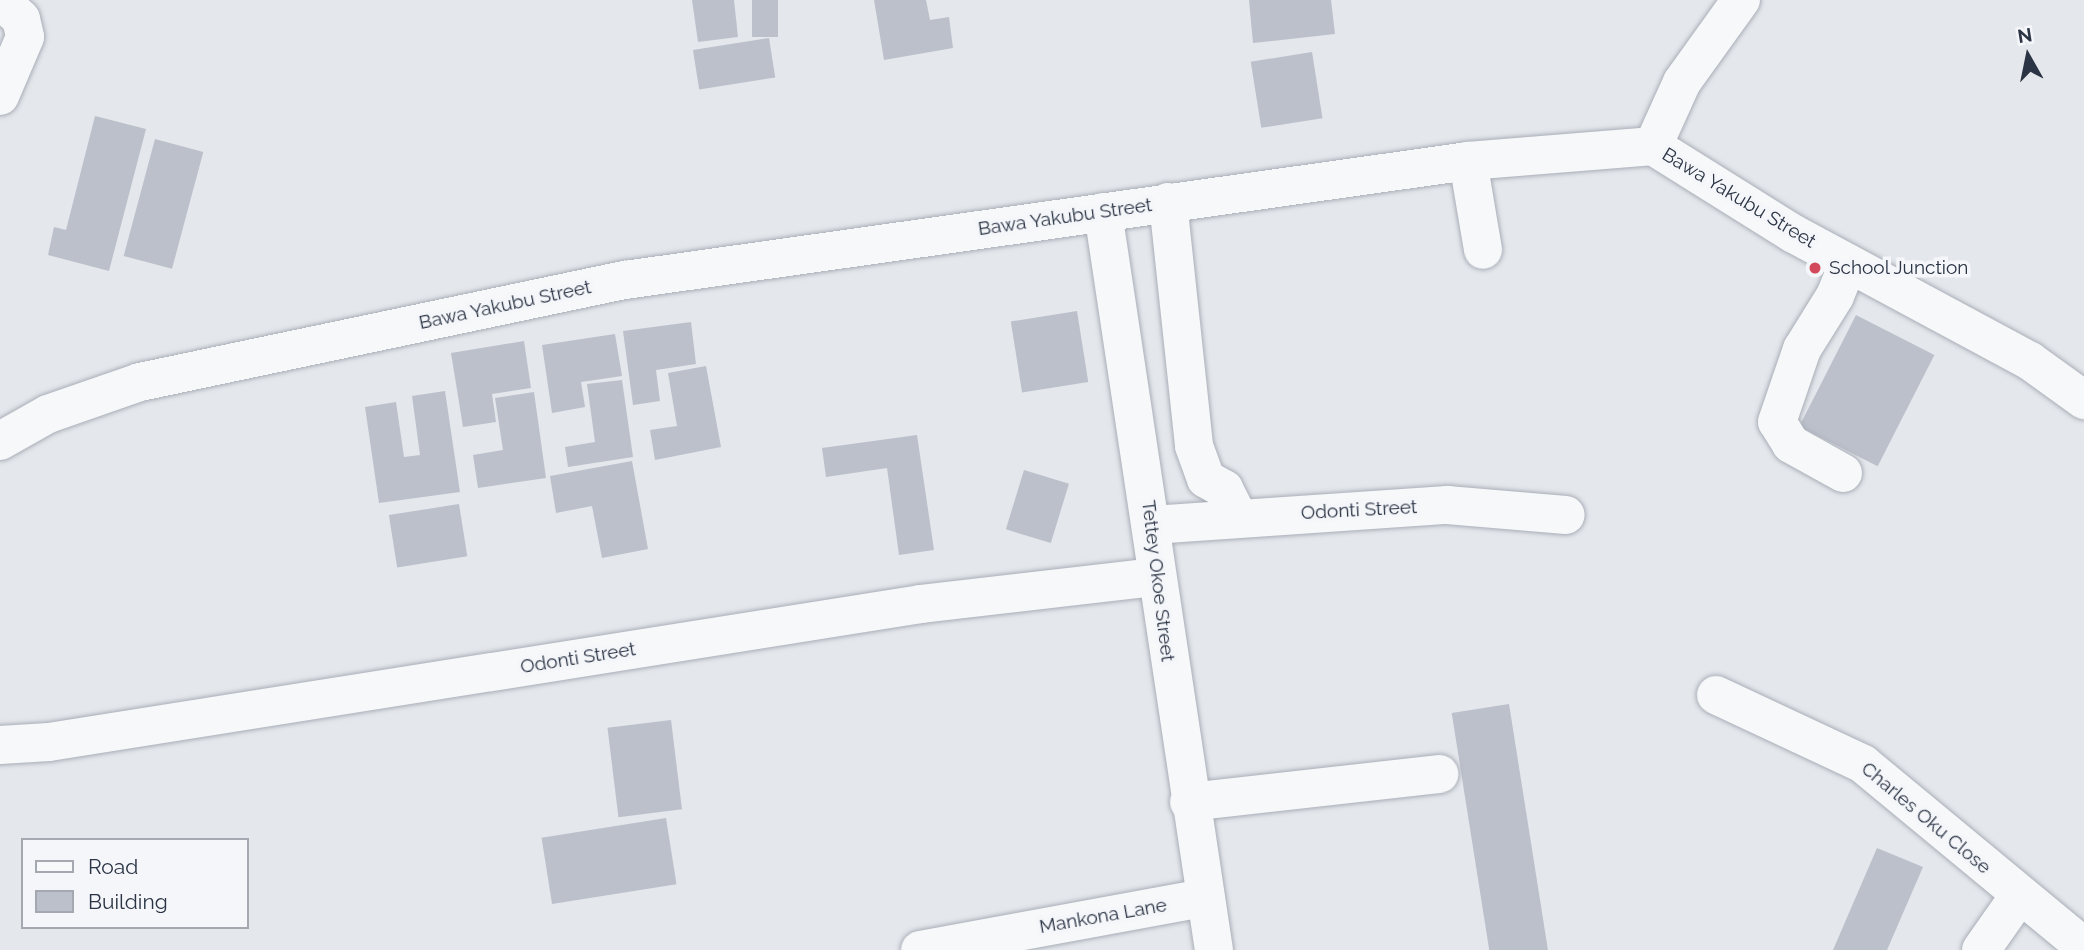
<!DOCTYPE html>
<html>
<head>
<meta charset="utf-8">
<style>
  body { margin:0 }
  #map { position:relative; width:2084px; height:950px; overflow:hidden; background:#e4e7ec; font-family:Raleway,sans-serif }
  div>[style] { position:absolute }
  .building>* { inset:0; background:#bbc0ca; transform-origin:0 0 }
  .roads { filter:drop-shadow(0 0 2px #a9aeb7) drop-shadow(0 0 2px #a9aeb7) }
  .minor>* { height:38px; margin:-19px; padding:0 19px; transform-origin:19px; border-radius:19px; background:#f7f8fa }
  .dots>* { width:19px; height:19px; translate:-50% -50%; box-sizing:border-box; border:4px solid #f4f6f9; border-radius:50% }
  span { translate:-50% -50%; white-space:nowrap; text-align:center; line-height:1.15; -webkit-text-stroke:7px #f4f6f9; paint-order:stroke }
  .street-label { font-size:19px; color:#2b3445 }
  .poi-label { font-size:19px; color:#2b3445 }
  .left { translate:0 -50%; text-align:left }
  .legend { position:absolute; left:21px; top:838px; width:228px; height:91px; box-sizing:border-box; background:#f4f6f9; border:2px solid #a4a8b1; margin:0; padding:9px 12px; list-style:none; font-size:21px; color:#2b3445 }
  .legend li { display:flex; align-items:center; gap:14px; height:35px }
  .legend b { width:35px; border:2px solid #a4a8b1 }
  .north { position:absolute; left:1993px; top:21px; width:70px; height:70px; -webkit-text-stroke:5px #f4f6f9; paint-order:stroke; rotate:351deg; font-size:19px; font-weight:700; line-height:28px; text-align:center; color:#2b3445 }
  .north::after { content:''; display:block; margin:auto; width:24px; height:32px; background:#2b3445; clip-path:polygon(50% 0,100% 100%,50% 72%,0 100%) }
</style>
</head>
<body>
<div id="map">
  <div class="building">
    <div style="clip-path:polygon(692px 0,734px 0,738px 37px,698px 42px)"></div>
    <div style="left:752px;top:0;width:26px;height:37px"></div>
    <div style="clip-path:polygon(874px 0,926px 0,930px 20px,949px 17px,953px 48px,884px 60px)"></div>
    <div style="clip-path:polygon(1249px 0,1331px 0,1335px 34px,1253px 43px)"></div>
    <div style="left:769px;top:38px;width:40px;height:77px;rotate:81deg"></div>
    <div style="left:1312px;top:52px;width:67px;height:62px;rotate:81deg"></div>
    <div style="clip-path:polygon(95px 116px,146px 129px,109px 271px,48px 255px,54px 227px,66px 230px)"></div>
    <div style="left:155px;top:139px;width:50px;height:121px;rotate:15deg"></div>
    <div style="left:1077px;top:311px;width:72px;height:67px;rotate:81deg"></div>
    <div style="left:1856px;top:315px;width:88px;height:125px;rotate:27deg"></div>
    <div style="clip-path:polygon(691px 322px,696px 364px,656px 370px,660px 401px,633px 405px,623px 331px)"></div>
    <div style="clip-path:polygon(615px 334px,622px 376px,581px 382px,585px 407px,552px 413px,542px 345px)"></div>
    <div style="clip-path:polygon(524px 341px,531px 388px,492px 394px,496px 422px,463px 427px,451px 353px)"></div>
    <div style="clip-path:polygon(706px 366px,721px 447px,655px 460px,650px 430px,677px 426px,668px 373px)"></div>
    <div style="clip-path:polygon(622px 380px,633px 457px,568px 467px,565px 447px,595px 442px,587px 384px)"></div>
    <div style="clip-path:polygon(445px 391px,460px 492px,379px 503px,365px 407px,396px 402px,404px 457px,420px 455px,412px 396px)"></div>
    <div style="clip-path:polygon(534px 392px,546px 478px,478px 488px,473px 455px,503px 450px,495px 398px)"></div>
    <div style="clip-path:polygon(917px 435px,934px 550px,899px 555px,887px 468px,826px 477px,822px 448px)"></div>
    <div style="clip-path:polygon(632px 461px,648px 549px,602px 558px,592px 506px,556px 513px,550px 476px)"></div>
    <div style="left:1024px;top:470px;width:47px;height:62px;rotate:17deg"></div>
    <div style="left:459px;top:504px;width:53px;height:71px;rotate:81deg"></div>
    <div style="left:1509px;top:704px;width:249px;height:58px;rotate:81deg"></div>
    <div style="left:671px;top:720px;width:90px;height:64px;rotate:83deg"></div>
    <div style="left:666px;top:818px;width:67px;height:126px;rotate:81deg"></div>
    <div style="clip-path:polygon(1877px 848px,1923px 867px,1887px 950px,1833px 950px)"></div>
  </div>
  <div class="roads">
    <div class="minor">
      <div style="left:0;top:0;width:28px;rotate:42deg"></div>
      <div style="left:21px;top:19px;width:18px;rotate:77deg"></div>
      <div style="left:25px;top:37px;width:64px;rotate:113deg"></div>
      <div style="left:1653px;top:146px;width:70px;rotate:-65.6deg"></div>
      <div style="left:1682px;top:82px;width:101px;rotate:-54.3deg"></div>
      <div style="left:1468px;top:161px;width:90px;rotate:80.4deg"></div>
      <div style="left:1168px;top:202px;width:245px;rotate:83.9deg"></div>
      <div style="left:1194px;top:446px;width:35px;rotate:70deg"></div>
      <div style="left:1206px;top:479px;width:21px;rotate:29deg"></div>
      <div style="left:1224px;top:489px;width:33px;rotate:63deg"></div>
      <div style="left:1103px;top:212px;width:746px;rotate:81.45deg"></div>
      <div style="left:0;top:441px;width:55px;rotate:-29.4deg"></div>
      <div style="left:48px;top:414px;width:97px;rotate:-19.2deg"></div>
      <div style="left:140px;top:382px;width:496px;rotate:-11.9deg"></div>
      <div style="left:625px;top:280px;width:851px;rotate:-8.03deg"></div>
      <div style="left:1468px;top:161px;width:186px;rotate:-4.6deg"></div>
      <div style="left:1653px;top:146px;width:166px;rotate:32deg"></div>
      <div style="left:1794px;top:234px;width:268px;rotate:28.3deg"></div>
      <div style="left:2030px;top:361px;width:67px;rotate:35.8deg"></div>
      <div style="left:1843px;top:473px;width:60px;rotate:-150.9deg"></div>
      <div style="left:1791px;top:444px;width:26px;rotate:-122deg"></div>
      <div style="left:1777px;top:422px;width:77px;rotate:-71.1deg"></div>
      <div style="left:1802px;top:349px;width:62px;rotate:-58.1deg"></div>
      <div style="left:1835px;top:296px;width:35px;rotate:-68deg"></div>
      <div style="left:1152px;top:525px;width:296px;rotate:-3.9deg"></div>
      <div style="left:1447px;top:505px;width:119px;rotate:4.8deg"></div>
      <div style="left:1716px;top:695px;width:162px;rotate:25.1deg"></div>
      <div style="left:1863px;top:764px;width:287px;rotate:39.6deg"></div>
      <div style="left:0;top:745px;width:49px;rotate:-3.5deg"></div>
      <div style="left:49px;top:742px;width:883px;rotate:-8.99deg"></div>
      <div style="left:921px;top:604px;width:237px;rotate:-6.6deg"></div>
      <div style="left:1189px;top:802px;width:252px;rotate:-6.4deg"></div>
      <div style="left:920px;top:950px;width:289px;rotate:-10.4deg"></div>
      <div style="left:1981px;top:950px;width:66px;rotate:-54.9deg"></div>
    </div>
  </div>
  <div class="dots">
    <div style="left:1815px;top:268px;background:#d1495b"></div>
  </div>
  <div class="street-label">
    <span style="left:1739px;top:198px;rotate:31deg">Bawa Yakubu Street</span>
    <span style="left:1065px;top:217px;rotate:-8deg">Bawa Yakubu Street</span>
    <span style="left:505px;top:305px;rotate:-12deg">Bawa Yakubu Street</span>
    <span style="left:1359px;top:510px;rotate:-3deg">Odonti Street</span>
    <span style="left:1158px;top:581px;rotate:83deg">Tettey Okoe Street</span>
    <span style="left:578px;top:658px;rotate:-9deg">Odonti Street</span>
    <span style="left:1926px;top:818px;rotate:40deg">Charles Oku Close</span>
    <span style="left:1103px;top:916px;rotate:-10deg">Mankona Lane</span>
  </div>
  <div class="poi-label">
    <span class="left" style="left:1829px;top:268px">School Junction</span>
  </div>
  <ul class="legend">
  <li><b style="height:9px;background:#f7f8fa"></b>Road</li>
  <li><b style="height:19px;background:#bbc0ca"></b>Building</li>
  </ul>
  <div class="north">N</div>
</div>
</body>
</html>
